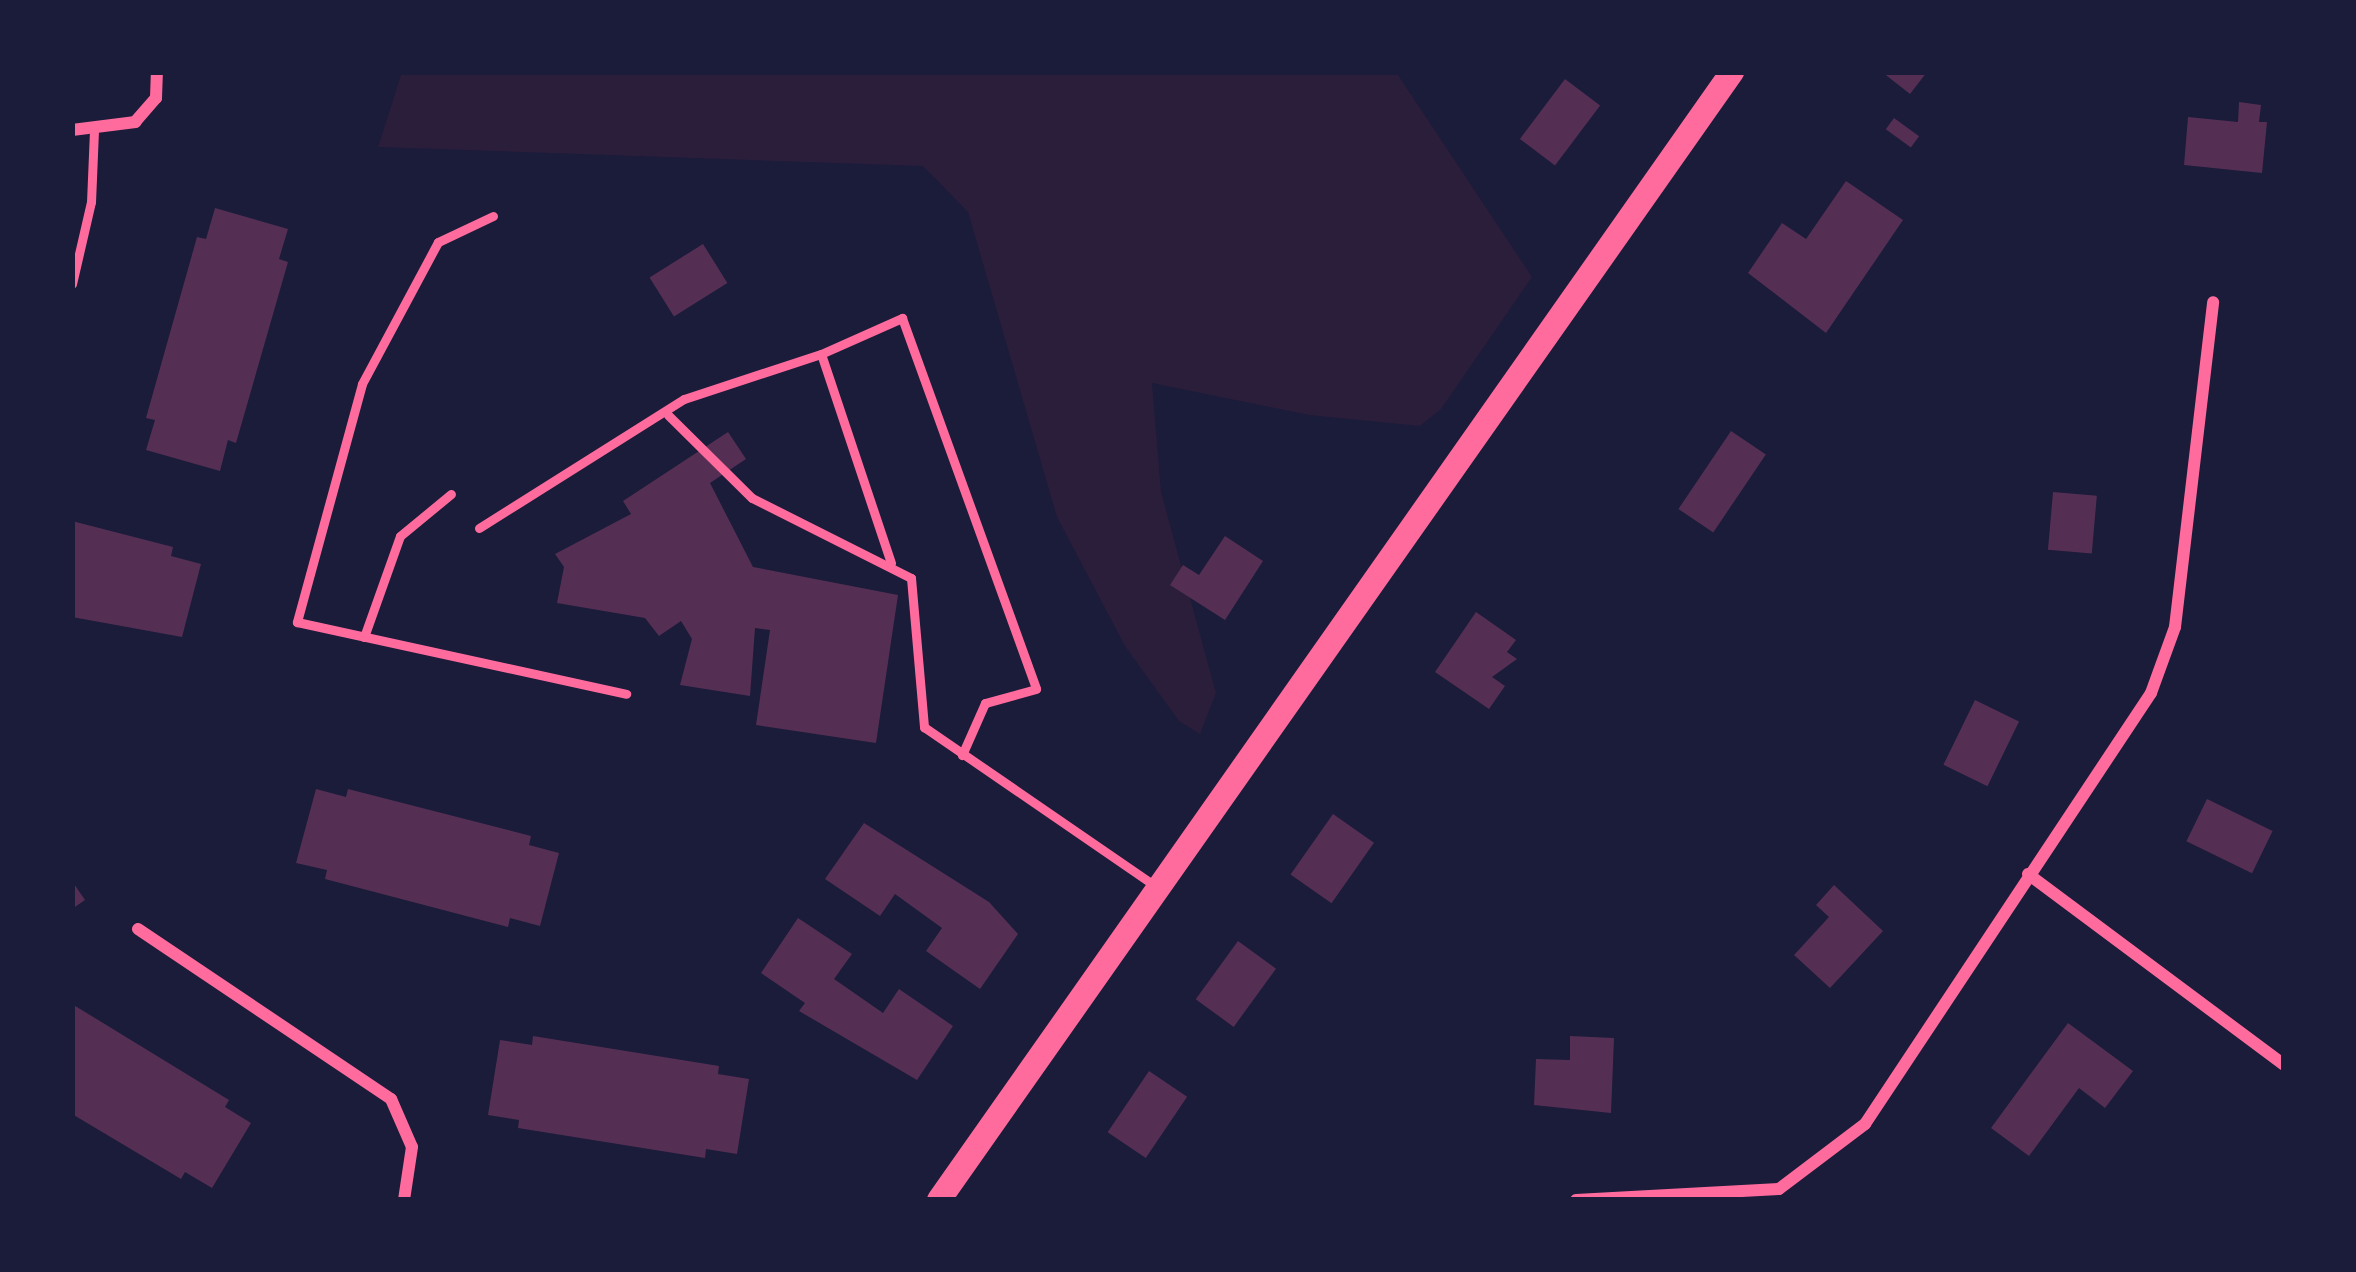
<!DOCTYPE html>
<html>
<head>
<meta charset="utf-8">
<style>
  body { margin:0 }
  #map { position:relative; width:2356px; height:1272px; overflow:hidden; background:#1b1b3a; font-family:"PT Serif",serif }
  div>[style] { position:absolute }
  .green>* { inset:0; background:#2a1e3b }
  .building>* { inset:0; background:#542f53; transform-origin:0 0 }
  .service>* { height:9px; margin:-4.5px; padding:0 4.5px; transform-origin:4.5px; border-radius:4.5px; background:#ff6b9d }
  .minor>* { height:12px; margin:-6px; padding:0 6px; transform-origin:6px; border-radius:6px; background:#ff6b9d }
  .secondary>* { height:24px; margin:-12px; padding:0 12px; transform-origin:12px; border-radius:12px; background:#ff6b9d }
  span { translate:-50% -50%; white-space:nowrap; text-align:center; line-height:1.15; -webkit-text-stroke:10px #1b1b3a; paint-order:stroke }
  .frame { position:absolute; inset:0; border:75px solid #1b1b3a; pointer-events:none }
</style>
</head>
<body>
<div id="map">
  <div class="green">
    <div style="clip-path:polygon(402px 72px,1396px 72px,1532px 277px,1441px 409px,1420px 426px,1309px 415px,1152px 383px,1161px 492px,1216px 693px,1200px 734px,1179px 721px,1125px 646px,1057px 517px,968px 212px,923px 166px,378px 147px)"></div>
  </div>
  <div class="building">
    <div style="clip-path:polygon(1882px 72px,1927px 72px,1910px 94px)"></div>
    <div style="left:1565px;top:79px;width:44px;height:75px;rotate:37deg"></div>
    <div style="clip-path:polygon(2239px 102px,2261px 105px,2259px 122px,2267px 122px,2262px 173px,2184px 165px,2188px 117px,2238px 122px)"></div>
    <div style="left:1894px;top:118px;width:31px;height:14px;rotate:36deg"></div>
    <div style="clip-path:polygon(1846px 181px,1903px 220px,1826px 333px,1748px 273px,1782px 223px,1806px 239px)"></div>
    <div style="clip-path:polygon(215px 208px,288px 229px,279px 259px,288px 262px,236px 443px,228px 440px,220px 471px,146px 450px,155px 420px,146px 418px,197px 237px,206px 239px)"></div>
    <div style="left:703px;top:244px;width:46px;height:63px;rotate:58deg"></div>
    <div style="left:1731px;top:431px;width:42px;height:94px;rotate:34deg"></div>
    <div style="clip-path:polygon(728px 432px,746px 459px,710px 483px,753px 567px,898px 595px,876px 743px,756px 725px,770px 630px,755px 628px,750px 696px,680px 685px,692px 639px,681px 621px,659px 636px,645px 618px,557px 603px,564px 567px,555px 554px,631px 514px,623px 501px)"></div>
    <div style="left:2053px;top:492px;width:44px;height:58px;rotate:5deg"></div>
    <div style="clip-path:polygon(72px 521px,173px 547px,171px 556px,201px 564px,182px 637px,72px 617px)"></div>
    <div style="clip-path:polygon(1225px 536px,1263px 561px,1225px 620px,1170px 585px,1183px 565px,1199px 575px)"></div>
    <div style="clip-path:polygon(1476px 612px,1516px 640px,1507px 652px,1517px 659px,1492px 677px,1505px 686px,1489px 709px,1435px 672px)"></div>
    <div style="left:1975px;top:700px;width:49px;height:72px;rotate:26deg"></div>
    <div style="clip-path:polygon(316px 789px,346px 797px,348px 789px,531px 836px,529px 845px,559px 853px,540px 926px,510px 918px,508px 927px,325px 879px,327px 870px,296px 863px)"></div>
    <div style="left:2207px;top:799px;width:73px;height:47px;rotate:26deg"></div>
    <div style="left:1333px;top:814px;width:50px;height:74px;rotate:35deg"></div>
    <div style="clip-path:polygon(864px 823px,989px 902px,1018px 934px,980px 989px,926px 951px,942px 928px,895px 894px,880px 916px,825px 879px)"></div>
    <div style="clip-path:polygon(72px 881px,85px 900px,72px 909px)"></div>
    <div style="clip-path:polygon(1834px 885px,1883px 931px,1830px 988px,1794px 955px,1829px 917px,1816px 905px)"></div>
    <div style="clip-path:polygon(798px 918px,852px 954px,834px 979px,883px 1013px,899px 989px,953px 1026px,917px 1080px,799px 1011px,805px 1003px,761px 973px)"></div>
    <div style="left:1238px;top:941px;width:47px;height:72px;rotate:36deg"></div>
    <div style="clip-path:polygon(72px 1004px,229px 1100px,225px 1107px,251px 1123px,212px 1188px,185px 1172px,181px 1179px,72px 1114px)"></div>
    <div style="clip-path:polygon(2068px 1023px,2133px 1071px,2105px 1108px,2079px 1088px,2029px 1156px,1991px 1128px)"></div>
    <div style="clip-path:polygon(533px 1036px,719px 1066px,718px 1074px,749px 1079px,737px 1154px,706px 1149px,705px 1158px,518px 1128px,519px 1120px,488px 1115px,500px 1040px,532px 1045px)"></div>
    <div style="clip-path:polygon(1570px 1036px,1614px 1038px,1611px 1113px,1534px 1105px,1536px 1059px,1570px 1060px)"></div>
    <div style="left:1149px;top:1071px;width:46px;height:74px;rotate:34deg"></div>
  </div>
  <div class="service">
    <div style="left:493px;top:216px;width:61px;rotate:154.7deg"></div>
    <div style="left:438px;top:242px;width:161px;rotate:118.2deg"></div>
    <div style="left:362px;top:384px;width:247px;rotate:105.3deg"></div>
    <div style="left:297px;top:622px;width:337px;rotate:12.3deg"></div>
    <div style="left:72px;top:284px;width:84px;rotate:-77deg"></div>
    <div style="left:91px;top:202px;width:72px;rotate:-87.6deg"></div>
    <div style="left:668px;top:415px;width:118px;rotate:44.7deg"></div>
    <div style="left:752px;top:498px;width:178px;rotate:26.7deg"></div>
    <div style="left:911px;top:578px;width:150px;rotate:85deg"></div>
    <div style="left:924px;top:727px;width:280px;rotate:34.5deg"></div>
    <div style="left:479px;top:528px;width:242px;rotate:-32.2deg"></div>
    <div style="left:684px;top:399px;width:144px;rotate:-18.2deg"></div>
    <div style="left:891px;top:563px;width:220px;rotate:-108.5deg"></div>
    <div style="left:821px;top:354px;width:89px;rotate:-24deg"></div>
    <div style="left:902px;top:318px;width:394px;rotate:70.1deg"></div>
    <div style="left:1036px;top:689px;width:53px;rotate:164.6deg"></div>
    <div style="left:985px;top:703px;width:57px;rotate:113.9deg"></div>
    <div style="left:364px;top:637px;width:107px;rotate:-70.4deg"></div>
    <div style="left:400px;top:536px;width:66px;rotate:-39.5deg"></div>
  </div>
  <div class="minor">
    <div style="left:72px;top:130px;width:64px;rotate:-7.2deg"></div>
    <div style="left:135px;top:122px;width:32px;rotate:-49deg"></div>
    <div style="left:156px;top:98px;width:26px;rotate:-88deg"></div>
    <div style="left:2028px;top:874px;width:319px;rotate:36.7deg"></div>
    <div style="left:138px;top:929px;width:305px;rotate:33.9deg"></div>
    <div style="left:391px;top:1099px;width:52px;rotate:66.4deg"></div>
    <div style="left:412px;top:1147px;width:54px;rotate:98.6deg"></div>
    <div style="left:1576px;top:1200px;width:203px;rotate:-3.1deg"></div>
    <div style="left:1779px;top:1189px;width:108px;rotate:-37.1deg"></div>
    <div style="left:1865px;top:1124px;width:517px;rotate:-56.43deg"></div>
    <div style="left:2151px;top:693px;width:70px;rotate:-70deg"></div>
    <div style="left:2175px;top:627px;width:327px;rotate:-83.3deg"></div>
  </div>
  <div class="secondary">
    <div style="left:939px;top:1200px;width:1379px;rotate:-54.89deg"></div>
  </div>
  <div class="frame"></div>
</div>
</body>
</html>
